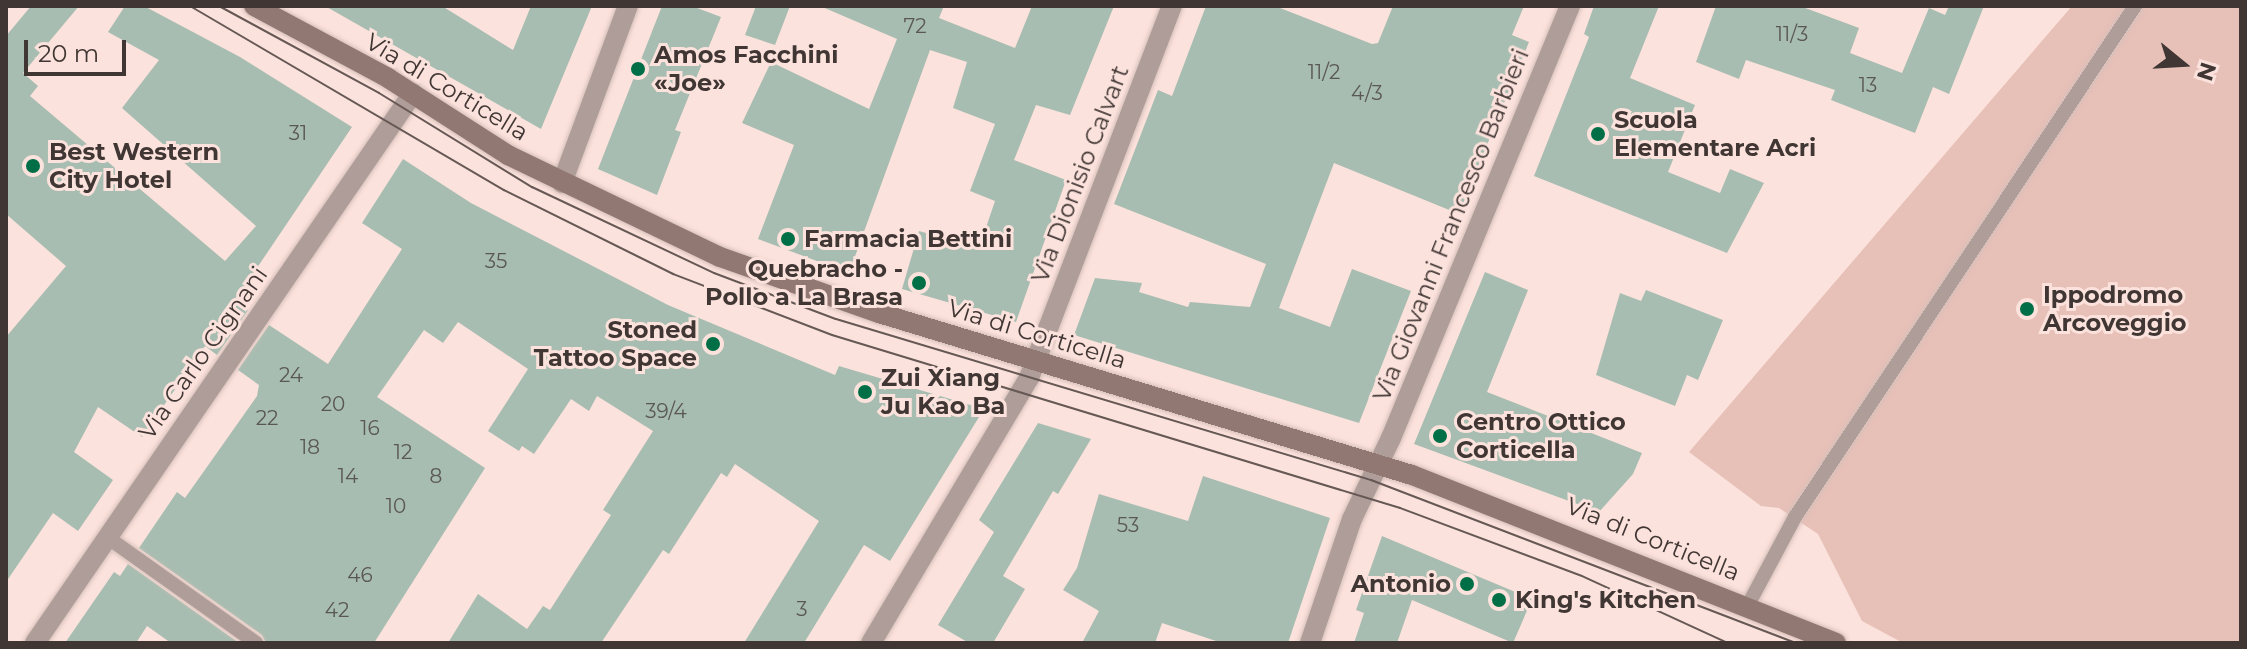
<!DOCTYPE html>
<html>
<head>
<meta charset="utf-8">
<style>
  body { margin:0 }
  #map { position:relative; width:2247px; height:649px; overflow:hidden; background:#fce2dc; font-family:Montserrat,sans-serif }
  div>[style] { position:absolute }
  .green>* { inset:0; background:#e7c0b8 }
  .building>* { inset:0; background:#a8bdb1 }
  .roads { filter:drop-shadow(0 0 2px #d6c0ba) drop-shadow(0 0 2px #d6c0ba) }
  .service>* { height:14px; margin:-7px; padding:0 7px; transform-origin:7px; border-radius:7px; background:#af9d99 }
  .minor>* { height:20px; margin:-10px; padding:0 10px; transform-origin:10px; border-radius:10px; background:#af9d99 }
  .secondary>* { height:20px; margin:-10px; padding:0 10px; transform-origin:10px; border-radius:10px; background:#927873 }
  .tram>* { height:2px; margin:-1px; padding:0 1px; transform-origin:1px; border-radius:1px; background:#655855 }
  .dots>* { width:22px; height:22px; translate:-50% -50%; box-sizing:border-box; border:4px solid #fce2dc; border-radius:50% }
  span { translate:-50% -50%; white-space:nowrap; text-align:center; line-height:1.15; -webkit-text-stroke:6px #fce2dc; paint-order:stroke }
  .number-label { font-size:20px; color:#5a5853 }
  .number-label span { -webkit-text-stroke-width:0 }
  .poi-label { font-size:24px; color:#403634; font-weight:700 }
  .left { translate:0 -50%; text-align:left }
  .right { translate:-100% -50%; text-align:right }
  .street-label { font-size:24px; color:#403634 }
  .frame { position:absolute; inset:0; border:8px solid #403634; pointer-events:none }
  .north { position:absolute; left:2143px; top:24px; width:80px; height:80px; -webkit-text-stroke:6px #fce2dc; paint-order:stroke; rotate:108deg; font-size:22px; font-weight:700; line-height:32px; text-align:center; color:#403634 }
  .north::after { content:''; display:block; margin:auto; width:28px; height:36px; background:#403634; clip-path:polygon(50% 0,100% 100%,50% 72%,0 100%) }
  .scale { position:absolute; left:24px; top:40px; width:102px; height:36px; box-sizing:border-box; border:4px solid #403634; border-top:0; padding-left:10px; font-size:24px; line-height:28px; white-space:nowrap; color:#403634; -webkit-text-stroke:6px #fce2dc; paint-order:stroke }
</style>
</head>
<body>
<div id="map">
  <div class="green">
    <div style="clip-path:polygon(2072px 6px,2241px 6px,2241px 643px,1903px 643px,1862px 621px,1818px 534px,1779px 508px,1761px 506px,1689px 452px)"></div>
  </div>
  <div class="building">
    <div style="clip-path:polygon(31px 6px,79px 6px,23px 73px,38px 86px,30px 96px,225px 261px,256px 226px,122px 108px,159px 60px,108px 32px,125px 6px,144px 6px,240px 57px,352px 127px,234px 302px,248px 310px,217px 355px,205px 346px,142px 437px,98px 407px,74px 452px,113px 480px,78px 531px,53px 513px,6px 582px,6px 337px,66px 266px,6px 214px,6px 36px)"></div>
    <div style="clip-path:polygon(325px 6px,442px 6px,513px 50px,531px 6px,592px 6px,541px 129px)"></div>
    <div style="clip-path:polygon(662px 6px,692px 6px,721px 17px,675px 130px,681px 132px,657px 195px,598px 169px)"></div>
    <div style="clip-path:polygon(756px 6px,790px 6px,775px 45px,745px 35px)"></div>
    <div style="clip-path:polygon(820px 6px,944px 6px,939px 18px,1015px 48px,1032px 6px,1114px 6px,1070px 115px,1036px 105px,1014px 160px,1066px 180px,1016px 322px,902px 289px,919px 231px,979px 248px,995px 201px,970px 191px,995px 124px,953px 108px,967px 62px,930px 50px,849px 273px,758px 239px,794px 145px,742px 123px,771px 62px,869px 109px,897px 39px)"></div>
    <div style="clip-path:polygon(1206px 6px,1275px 6px,1372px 44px,1378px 43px,1393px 6px,1524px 6px,1512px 35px,1529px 42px,1459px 214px,1334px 163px,1279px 308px,1330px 327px,1352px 269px,1411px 291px,1359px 423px,1074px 335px,1095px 278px,1142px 283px,1139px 292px,1188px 307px,1190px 302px,1250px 307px,1266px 264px,1114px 204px,1158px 90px,1172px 96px)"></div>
    <div style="clip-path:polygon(1594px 6px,1659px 6px,1630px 78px,1695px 105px,1668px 172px,1720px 193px,1730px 169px,1764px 183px,1727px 253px,1534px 176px,1589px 37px,1584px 34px)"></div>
    <div style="clip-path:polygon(1716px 6px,1800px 6px,1859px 28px,1850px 53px,1902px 73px,1929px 8px,1945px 15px,1949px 6px,1984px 6px,1949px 94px,1933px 87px,1915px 133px,1831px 100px,1835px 90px,1746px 60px,1739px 79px,1696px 62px)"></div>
    <div style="clip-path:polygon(403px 159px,471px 203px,668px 305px,835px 375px,839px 366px,984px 409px,890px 561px,864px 545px,804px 643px,744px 643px,819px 521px,735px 464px,727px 477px,721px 473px,669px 554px,663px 550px,601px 643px,448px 643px,478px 594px,527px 629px,543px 606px,550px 610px,611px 515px,603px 510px,653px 431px,597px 396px,589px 411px,571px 399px,534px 454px,522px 446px,519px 451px,488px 431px,528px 369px,458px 322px,443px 343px,424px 330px,377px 397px,485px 468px,374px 643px,266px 643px,262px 635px,139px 548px,177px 492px,185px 498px,257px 396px,259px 385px,238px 370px,269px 325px,328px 364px,402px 249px,362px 223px)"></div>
    <div style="clip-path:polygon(1485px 272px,1528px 290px,1487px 392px,1642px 453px,1633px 474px,1599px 512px,1414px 444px)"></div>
    <div style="clip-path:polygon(1646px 290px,1723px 320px,1698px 380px,1687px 375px,1675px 406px,1596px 375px,1620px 293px,1641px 301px)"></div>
    <div style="clip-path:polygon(1038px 423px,1091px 439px,1058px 494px,1053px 491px,1003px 576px,1025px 589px,993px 643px,969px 643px,938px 625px,994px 532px,979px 520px)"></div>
    <div style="clip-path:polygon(1203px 476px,1330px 518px,1288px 643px,1222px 643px,1162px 623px,1155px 643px,1082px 643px,1099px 611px,1063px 590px,1077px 568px,1099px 494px,1188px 521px)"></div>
    <div style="clip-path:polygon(1382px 536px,1532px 599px,1513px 643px,1412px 600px,1397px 643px,1354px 643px,1364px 613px,1356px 610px)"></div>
    <div style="clip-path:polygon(128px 564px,239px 643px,171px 643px,147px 626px,136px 643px,65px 643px,114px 572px,120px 576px)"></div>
  </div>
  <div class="roads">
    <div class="service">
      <div style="left:107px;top:537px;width:183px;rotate:35.4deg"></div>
      <div style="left:1748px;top:605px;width:100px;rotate:-61.9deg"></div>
      <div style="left:1795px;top:517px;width:614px;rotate:-56.36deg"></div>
    </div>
    <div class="minor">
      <div style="left:562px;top:183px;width:189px;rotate:-69.6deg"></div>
      <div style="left:35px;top:643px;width:667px;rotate:-55.5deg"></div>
      <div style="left:871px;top:643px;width:309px;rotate:-59.2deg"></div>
      <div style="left:1029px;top:378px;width:399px;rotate:-69deg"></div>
      <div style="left:1310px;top:643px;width:131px;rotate:-71.3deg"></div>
      <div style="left:1352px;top:519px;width:90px;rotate:-64.3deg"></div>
      <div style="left:1391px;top:438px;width:468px;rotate:-67.5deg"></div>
    </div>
    <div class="secondary">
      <div style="left:254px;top:6px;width:152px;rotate:28.2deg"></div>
      <div style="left:388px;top:78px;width:143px;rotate:32.7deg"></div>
      <div style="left:508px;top:155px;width:235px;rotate:25.7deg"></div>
      <div style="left:720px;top:257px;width:169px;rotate:19.4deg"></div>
      <div style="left:879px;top:313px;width:557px;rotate:16.91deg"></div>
      <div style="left:1412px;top:475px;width:456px;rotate:21.6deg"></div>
    </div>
  </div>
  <div class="tram">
    <div style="left:190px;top:6px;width:364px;rotate:30.4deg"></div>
    <div style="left:504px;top:190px;width:189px;rotate:26.4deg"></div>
    <div style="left:673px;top:274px;width:170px;rotate:21deg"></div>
    <div style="left:832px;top:335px;width:594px;rotate:16.94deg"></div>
    <div style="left:1400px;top:508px;width:194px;rotate:20.5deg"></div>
    <div style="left:1582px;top:576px;width:161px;rotate:24.7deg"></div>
    <div style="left:219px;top:6px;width:182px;rotate:28.5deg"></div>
    <div style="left:379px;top:93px;width:180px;rotate:31.6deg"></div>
    <div style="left:532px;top:187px;width:201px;rotate:25.3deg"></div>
    <div style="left:714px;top:273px;width:130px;rotate:20.7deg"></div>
    <div style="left:836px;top:319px;width:559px;rotate:16.75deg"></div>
    <div style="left:1371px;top:480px;width:455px;rotate:21deg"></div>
  </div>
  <div class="dots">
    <div style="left:638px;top:69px;background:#006f47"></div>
    <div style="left:1598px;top:134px;background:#006f47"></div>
    <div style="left:33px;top:166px;background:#006f47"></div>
    <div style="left:788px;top:239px;background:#006f47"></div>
    <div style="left:919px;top:283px;background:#006f47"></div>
    <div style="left:2027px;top:309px;background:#006f47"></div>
    <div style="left:713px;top:344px;background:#006f47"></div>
    <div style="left:865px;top:392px;background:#006f47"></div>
    <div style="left:1440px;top:436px;background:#006f47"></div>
    <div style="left:1467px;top:584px;background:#006f47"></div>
    <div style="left:1499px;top:600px;background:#006f47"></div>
  </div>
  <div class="number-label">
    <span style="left:915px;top:26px">72</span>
    <span style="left:1792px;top:34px">11/3</span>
    <span style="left:1324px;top:72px">11/2</span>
    <span style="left:1868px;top:85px">13</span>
    <span style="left:1367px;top:93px">4/3</span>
    <span style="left:298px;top:133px">31</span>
    <span style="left:496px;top:261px">35</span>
    <span style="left:291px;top:375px">24</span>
    <span style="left:333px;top:404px">20</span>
    <span style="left:666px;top:411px">39/4</span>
    <span style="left:267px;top:418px">22</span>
    <span style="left:370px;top:428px">16</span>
    <span style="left:310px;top:447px">18</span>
    <span style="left:403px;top:452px">12</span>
    <span style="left:348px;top:476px">14</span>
    <span style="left:436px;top:476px">8</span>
    <span style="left:396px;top:506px">10</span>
    <span style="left:1128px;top:525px">53</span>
    <span style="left:360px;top:575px">46</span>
    <span style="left:802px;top:609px">3</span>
    <span style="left:337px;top:610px">42</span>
  </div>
  <div class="poi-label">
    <span class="left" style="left:654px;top:69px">Amos Facchini<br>«Joe»</span>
    <span class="left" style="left:1614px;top:134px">Scuola<br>Elementare Acri</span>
    <span class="left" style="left:49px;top:166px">Best Western<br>City Hotel</span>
    <span class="left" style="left:804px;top:239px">Farmacia Bettini</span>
    <span class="right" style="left:903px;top:283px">Quebracho -<br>Pollo a La Brasa</span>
    <span class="left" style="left:2043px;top:309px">Ippodromo<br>Arcoveggio</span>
    <span class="right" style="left:697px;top:344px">Stoned<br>Tattoo Space</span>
    <span class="left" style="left:881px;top:392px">Zui Xiang<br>Ju Kao Ba</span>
    <span class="left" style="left:1456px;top:436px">Centro Ottico<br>Corticella</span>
    <span class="right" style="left:1451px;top:584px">Antonio</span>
    <span class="left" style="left:1515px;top:600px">King's Kitchen</span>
  </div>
  <div class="street-label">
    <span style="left:447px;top:87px;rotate:31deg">Via di Corticella</span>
    <span style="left:1080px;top:174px;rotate:-69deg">Via Dionisio Calvart</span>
    <span style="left:1451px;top:225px;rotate:-68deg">Via Giovanni Francesco Barbieri</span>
    <span style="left:1037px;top:334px;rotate:17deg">Via di Corticella</span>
    <span style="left:203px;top:353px;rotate:-55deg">Via Carlo Cignani</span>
    <span style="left:1653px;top:539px;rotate:22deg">Via di Corticella</span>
  </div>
  <div class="frame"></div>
  <div class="north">N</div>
  <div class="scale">20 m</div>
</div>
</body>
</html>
